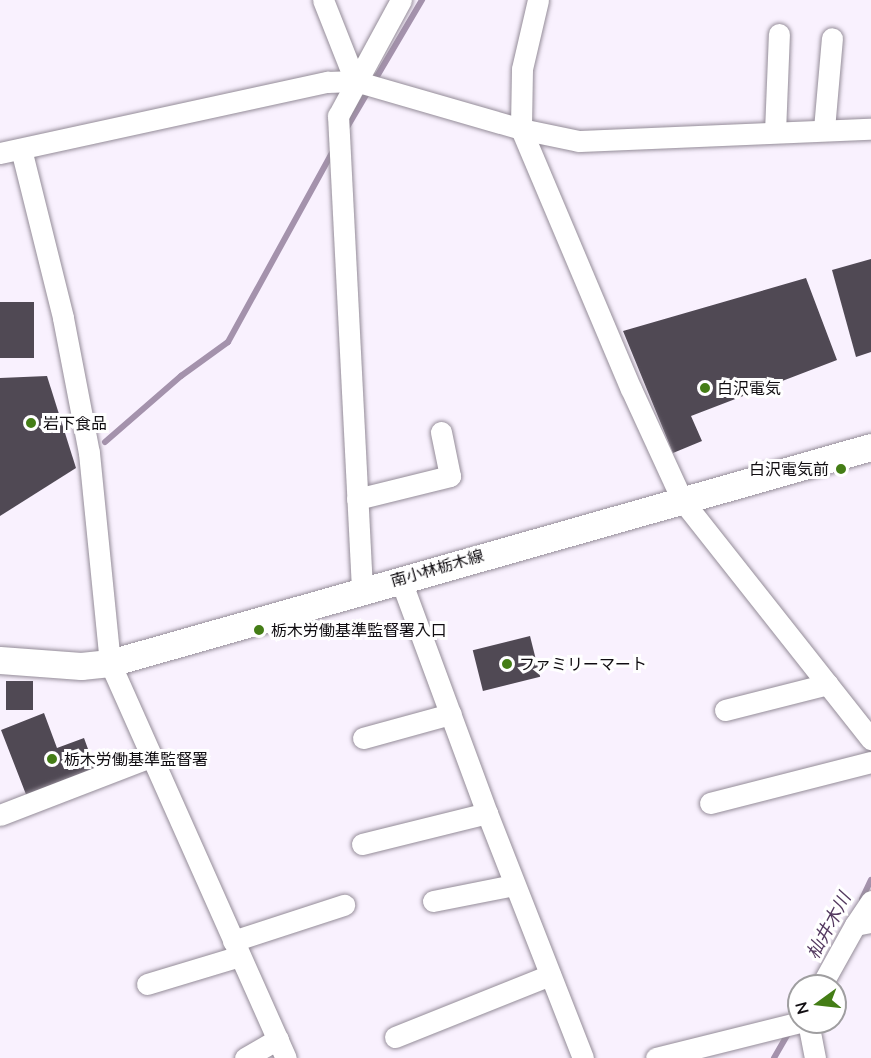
<!DOCTYPE html>
<html>
<head>
<meta charset="utf-8">
<style>
  body { margin:0 }
  #map { position:relative; width:871px; height:1058px; overflow:hidden; background:#f9f1fe; font-family:Mulish,"Noto Sans JP",sans-serif }
  div>[style] { position:absolute }
  .stream>* { height:6px; margin:-3px; padding:0 3px; transform-origin:3px; border-radius:3px; background:#a492ac }
  .building>* { inset:0; background:#504954; transform-origin:0 0 }
  .roads { filter:drop-shadow(0 0 2px #948c98) drop-shadow(0 0 2px #948c98) }
  .minor>* { height:21px; margin:-10.5px; padding:0 10.5px; transform-origin:10.5px; border-radius:10.5px; background:#fff }
  .major>* { height:27px; margin:-13.5px; padding:0 13.5px; transform-origin:13.5px; border-radius:13.5px; background:#fff }
  .dots>* { width:16px; height:16px; translate:-50% -50%; box-sizing:border-box; border:3px solid #fff; border-radius:50% }
  span { translate:-50% -50%; white-space:nowrap; text-align:center; line-height:1.15; -webkit-text-stroke:6px #fff; paint-order:stroke }
  .poi-label { font-size:16px; color:#100d11 }
  .left { translate:0 -50%; text-align:left }
  .right { translate:-100% -50%; text-align:right }
  .street-label { font-size:16px; color:#100d11 }
  .water-label { font-size:18px; color:#543960; font-style:italic }
  .north { position:absolute; left:787px; top:974px; width:60px; height:60px; box-sizing:border-box; background:#fff; border:2px solid #9f9ea0; border-radius:50%; rotate:255deg; font-size:16px; font-weight:700; line-height:24px; text-align:center; color:#100d11 }
  .north::after { content:''; display:block; margin:auto; width:21px; height:27px; background:#447d16; clip-path:polygon(50% 0,100% 100%,50% 72%,0 100%) }
</style>
</head>
<body>
<div id="map">
  <div class="stream">
    <div style="left:346px;top:129px;width:150px;rotate:-59.5deg"></div>
    <div style="left:105px;top:442px;width:101px;rotate:-41deg"></div>
    <div style="left:181px;top:376px;width:58px;rotate:-35.9deg"></div>
    <div style="left:228px;top:342px;width:218px;rotate:-61.2deg"></div>
    <div style="left:862px;top:899px;width:21px;rotate:-65deg"></div>
    <div style="left:774px;top:1058px;width:32px;rotate:-60deg"></div>
  </div>
  <div class="building">
    <div style="clip-path:polygon(871px 259px,871px 352px,856px 357px,832px 270px)"></div>
    <div style="clip-path:polygon(806px 278px,837px 360px,691px 416px,702px 441px,673px 453px,623px 331px)"></div>
    <div style="left:0;top:302px;width:34px;height:56px"></div>
    <div style="clip-path:polygon(47px 376px,76px 468px,0 516px,0 378px)"></div>
    <div style="left:530px;top:636px;width:42px;height:59px;rotate:76deg"></div>
    <div style="left:6px;top:681px;width:27px;height:29px"></div>
    <div style="clip-path:polygon(44px 713px,57px 748px,84px 738px,96px 771px,27px 797px,1px 730px)"></div>
  </div>
  <div class="roads">
    <div class="minor">
      <div style="left:323px;top:0;width:87px;rotate:68.4deg"></div>
      <div style="left:538px;top:0;width:71px;rotate:103.1deg"></div>
      <div style="left:522px;top:69px;width:60px;rotate:91deg"></div>
      <div style="left:521px;top:129px;width:282px;rotate:67.1deg"></div>
      <div style="left:631px;top:389px;width:122px;rotate:65.3deg"></div>
      <div style="left:682px;top:500px;width:305px;rotate:51.7deg"></div>
      <div style="left:824px;top:129px;width:91px;rotate:-85deg"></div>
      <div style="left:775px;top:132px;width:98px;rotate:-87.7deg"></div>
      <div style="left:21px;top:149px;width:174px;rotate:76deg"></div>
      <div style="left:63px;top:318px;width:137px;rotate:79.1deg"></div>
      <div style="left:89px;top:453px;width:211px;rotate:84.3deg"></div>
      <div style="left:110px;top:663px;width:432px;rotate:66deg"></div>
      <div style="left:0;top:153px;width:335px;rotate:-12.3deg"></div>
      <div style="left:327px;top:82px;width:28px;rotate:-2deg"></div>
      <div style="left:355px;top:81px;width:173px;rotate:16.1deg"></div>
      <div style="left:521px;top:129px;width:59px;rotate:11.7deg"></div>
      <div style="left:579px;top:141px;width:292px;rotate:-2.4deg"></div>
      <div style="left:357px;top:499px;width:96px;rotate:-13.9deg"></div>
      <div style="left:450px;top:476px;width:45px;rotate:-101.6deg"></div>
      <div style="left:400px;top:578px;width:251px;rotate:69.7deg"></div>
      <div style="left:487px;top:813px;width:263px;rotate:68.6deg"></div>
      <div style="left:362px;top:589px;width:474px;rotate:-92.9deg"></div>
      <div style="left:338px;top:116px;width:132px;rotate:-61.5deg"></div>
      <div style="left:725px;top:710px;width:106px;rotate:-14.2deg"></div>
      <div style="left:363px;top:738px;width:91px;rotate:-15.3deg"></div>
      <div style="left:710px;top:803px;width:166px;rotate:-14.3deg"></div>
      <div style="left:0;top:815px;width:161px;rotate:-21.1deg"></div>
      <div style="left:362px;top:844px;width:129px;rotate:-13.9deg"></div>
      <div style="left:433px;top:901px;width:83px;rotate:-11.2deg"></div>
      <div style="left:855px;top:925px;width:29px;rotate:-56deg"></div>
      <div style="left:233px;top:941px;width:117px;rotate:-18deg"></div>
      <div style="left:147px;top:984px;width:97px;rotate:-16.8deg"></div>
      <div style="left:821px;top:986px;width:70px;rotate:-60.9deg"></div>
      <div style="left:855px;top:925px;width:16px;rotate:-11deg"></div>
      <div style="left:808px;top:1022px;width:37px;rotate:79deg"></div>
      <div style="left:395px;top:1037px;width:167px;rotate:-21.8deg"></div>
      <div style="left:245px;top:1058px;width:38px;rotate:-30deg"></div>
      <div style="left:656px;top:1058px;width:148px;rotate:-14deg"></div>
    </div>
    <div class="major">
      <div style="left:0;top:660px;width:81px;rotate:4.2deg"></div>
      <div style="left:81px;top:666px;width:29px;rotate:-6deg"></div>
      <div style="left:110px;top:663px;width:791px;rotate:-15.85deg"></div>
    </div>
  </div>
  <div class="dots">
    <div style="left:705px;top:388px;background:#447d16"></div>
    <div style="left:31px;top:423px;background:#447d16"></div>
    <div style="left:841px;top:469px;background:#447d16"></div>
    <div style="left:259px;top:630px;background:#447d16"></div>
    <div style="left:507px;top:664px;background:#447d16"></div>
    <div style="left:52px;top:759px;background:#447d16"></div>
  </div>
  <div class="poi-label">
    <span class="left" style="left:717px;top:388px">白沢電気</span>
    <span class="left" style="left:43px;top:423px">岩下食品</span>
    <span class="right" style="left:829px;top:469px">白沢電気前</span>
    <span class="left" style="left:271px;top:630px">栃木労働基準監督署入口</span>
    <span class="left" style="left:519px;top:664px">ファミリーマート</span>
    <span class="left" style="left:64px;top:759px">栃木労働基準監督署</span>
  </div>
  <div class="street-label">
    <span style="left:437px;top:568px;rotate:-16deg">南小林栃木線</span>
  </div>
  <div class="water-label">
    <span style="left:829px;top:926px;rotate:-62deg">杣井木川</span>
  </div>
  <div class="north">N</div>
</div>
</body>
</html>
